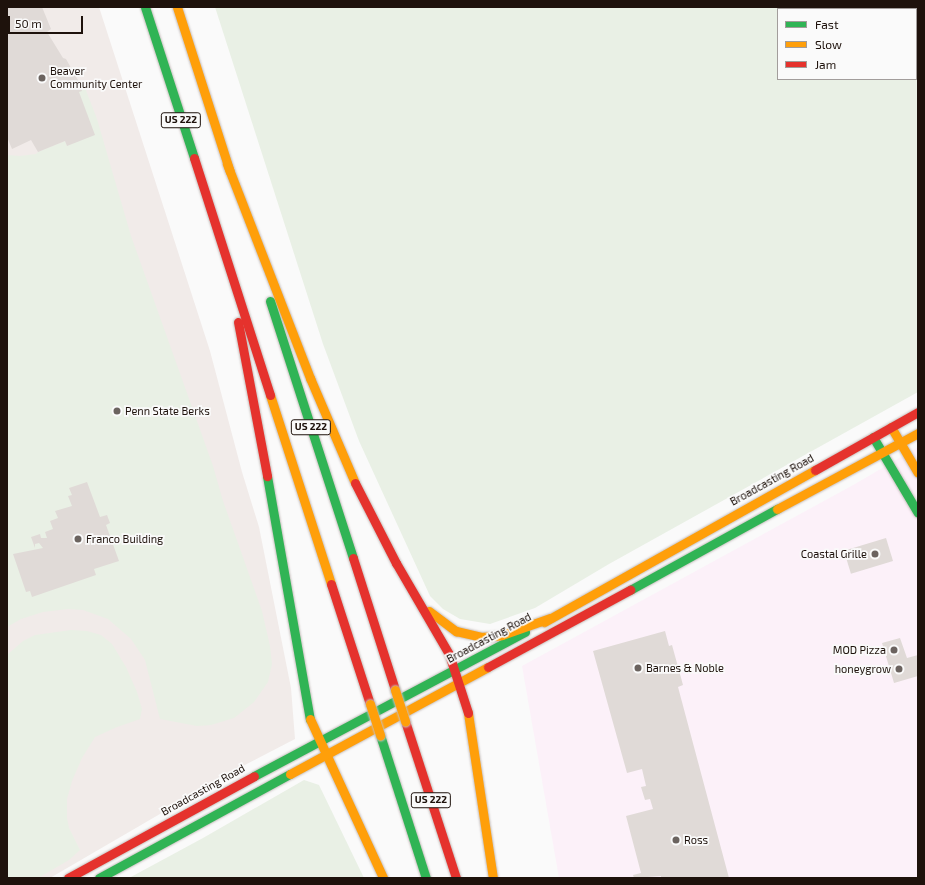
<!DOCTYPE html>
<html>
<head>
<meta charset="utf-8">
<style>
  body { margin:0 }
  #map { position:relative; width:925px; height:885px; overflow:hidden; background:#fafafa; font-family:"Exo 2",sans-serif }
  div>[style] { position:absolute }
  .commercial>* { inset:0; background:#fcf1f9 }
  .built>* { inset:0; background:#f1ebe9 }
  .green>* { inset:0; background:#e9f0e5 }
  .building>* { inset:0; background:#e0dad7; transform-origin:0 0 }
  .roads { filter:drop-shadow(0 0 1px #c6bfbc) drop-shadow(0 0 1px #c6bfbc) }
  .fast>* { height:9px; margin:-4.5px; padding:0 4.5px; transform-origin:4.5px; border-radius:4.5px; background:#30b455 }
  .slow>* { height:9px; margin:-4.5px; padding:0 4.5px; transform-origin:4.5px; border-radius:4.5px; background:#ff9f0a }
  .jam>* { height:9px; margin:-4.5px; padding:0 4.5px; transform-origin:4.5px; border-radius:4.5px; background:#e5322d }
  .bridges { filter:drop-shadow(0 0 1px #c6bfbc) drop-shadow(0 0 1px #c6bfbc) }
  .slow-bridge>* { height:9px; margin:-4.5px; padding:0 4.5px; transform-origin:4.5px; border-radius:4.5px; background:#ff9f0a }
  .dots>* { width:11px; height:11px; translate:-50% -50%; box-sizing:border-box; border:2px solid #fafafa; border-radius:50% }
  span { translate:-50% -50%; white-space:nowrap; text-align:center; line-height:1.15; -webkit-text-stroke:3.5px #fafafa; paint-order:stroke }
  .shield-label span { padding:1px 3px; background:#fafafa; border:1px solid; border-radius:3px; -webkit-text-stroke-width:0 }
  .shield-label { font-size:10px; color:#1e120c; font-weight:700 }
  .poi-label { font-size:11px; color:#1e120c }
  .left { translate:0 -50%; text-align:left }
  .right { translate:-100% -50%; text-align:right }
  .street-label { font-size:11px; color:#1e120c }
  .frame { position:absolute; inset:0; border:8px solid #1e120c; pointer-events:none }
  .legend { position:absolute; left:777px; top:8px; width:140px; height:72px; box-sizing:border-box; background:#fafafa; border:1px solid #a29d9b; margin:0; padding:5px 7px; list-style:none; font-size:12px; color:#1e120c }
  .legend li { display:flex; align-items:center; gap:8px; height:20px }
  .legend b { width:20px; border:1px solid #a29d9b }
  .scale { position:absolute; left:8px; top:16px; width:75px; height:18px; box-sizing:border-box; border:2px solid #1e120c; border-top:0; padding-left:5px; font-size:12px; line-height:14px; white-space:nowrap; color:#1e120c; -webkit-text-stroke:3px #fafafa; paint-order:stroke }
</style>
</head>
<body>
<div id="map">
  <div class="commercial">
    <div style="clip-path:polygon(918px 447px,918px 878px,559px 878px,522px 666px,855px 484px)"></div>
  </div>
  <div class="built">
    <div style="clip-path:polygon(7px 7px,99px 7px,210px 351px,242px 472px,259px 527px,291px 688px,295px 739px,239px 768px,50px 878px,7px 878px)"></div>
  </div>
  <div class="green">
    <div style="clip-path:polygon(evenodd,215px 7px,918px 7px,918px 392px,609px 564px,535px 608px,490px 624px,460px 619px,443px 609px,430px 596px,359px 441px,323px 344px,215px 7px,778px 9px,916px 9px,916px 79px,778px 79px,778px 9px)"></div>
    <div style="clip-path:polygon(82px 80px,97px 119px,131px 236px,213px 466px,223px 501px,262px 611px,270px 646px,272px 664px,268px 682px,254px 702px,234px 718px,211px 725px,197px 726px,160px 719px,145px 660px,131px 639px,108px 619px,83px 610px,68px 609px,43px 612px,21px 619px,7px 627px,7px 155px,20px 156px,36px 154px,38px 152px,65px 141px,67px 146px,79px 92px,79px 82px)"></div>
    <div style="clip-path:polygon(71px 630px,87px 631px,101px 635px,112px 644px,126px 667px,137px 692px,142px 709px,140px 719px,117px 727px,95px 737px,82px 758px,72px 781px,67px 799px,67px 818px,69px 828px,80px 850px,69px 860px,38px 878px,7px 878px,7px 709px,9px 694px,7px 687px,7px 655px,23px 641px,35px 635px)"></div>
    <div style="clip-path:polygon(304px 780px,319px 785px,364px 878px,129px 878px,203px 838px)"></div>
  </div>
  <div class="building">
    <div style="clip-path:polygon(7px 7px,42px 7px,51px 29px,47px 32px,63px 58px,66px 59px,79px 82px,82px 91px,79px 92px,95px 135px,67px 146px,65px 141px,38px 152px,31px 140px,12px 149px,7px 137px)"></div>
    <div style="clip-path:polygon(87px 482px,100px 517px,107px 515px,110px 523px,106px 525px,119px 561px,94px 569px,96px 575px,32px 597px,30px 591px,26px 592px,13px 554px,43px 548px,39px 543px,35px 544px,35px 548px,31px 537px,40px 534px,41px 538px,47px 538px,45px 532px,53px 529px,50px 521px,58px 518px,55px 511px,72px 506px,68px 496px,72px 495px,69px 488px)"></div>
    <div style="left:886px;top:538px;width:24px;height:44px;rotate:73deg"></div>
    <div style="clip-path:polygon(665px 631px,669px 646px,672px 645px,683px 685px,678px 687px,729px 878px,661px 878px,661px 876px,634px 878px,633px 875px,641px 873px,626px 816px,653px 809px,650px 799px,645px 800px,641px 787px,646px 786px,642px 769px,627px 773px,593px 651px)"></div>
    <div style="clip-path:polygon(900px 638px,907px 658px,918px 655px,918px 676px,894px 683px,882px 643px)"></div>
  </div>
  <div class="roads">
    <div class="fast">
      <div style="left:145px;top:7px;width:159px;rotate:72deg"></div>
      <div style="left:270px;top:301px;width:270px;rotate:72.1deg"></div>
      <div style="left:873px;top:437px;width:88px;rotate:59.4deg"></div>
      <div style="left:267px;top:476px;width:247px;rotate:80deg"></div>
      <div style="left:630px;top:590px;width:168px;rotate:-28.9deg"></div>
      <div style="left:380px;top:735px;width:150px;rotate:72.2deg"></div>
      <div style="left:254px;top:776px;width:307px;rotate:-28deg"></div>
      <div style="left:99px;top:878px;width:217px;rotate:-28.6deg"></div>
    </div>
    <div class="slow">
      <div style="left:177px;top:7px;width:173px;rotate:72.2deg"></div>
      <div style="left:227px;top:164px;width:230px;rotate:68.8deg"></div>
      <div style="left:310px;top:378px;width:114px;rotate:66.8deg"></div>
      <div style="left:270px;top:395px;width:199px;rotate:72.1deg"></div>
      <div style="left:891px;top:427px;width:53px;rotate:59.6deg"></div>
      <div style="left:777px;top:509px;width:160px;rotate:-28.3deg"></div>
      <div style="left:429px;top:611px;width:34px;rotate:37deg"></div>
      <div style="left:456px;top:631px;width:26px;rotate:13deg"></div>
      <div style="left:481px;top:637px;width:21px;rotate:-5deg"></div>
      <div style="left:502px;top:635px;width:51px;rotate:-19.5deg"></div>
      <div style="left:544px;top:622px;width:311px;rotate:-29.3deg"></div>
      <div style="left:468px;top:713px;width:167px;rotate:81.4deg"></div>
      <div style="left:310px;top:719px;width:175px;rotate:65.3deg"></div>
      <div style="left:290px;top:774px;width:225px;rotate:-28.4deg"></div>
    </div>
    <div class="jam">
      <div style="left:194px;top:158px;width:249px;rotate:72.2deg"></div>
      <div style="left:238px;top:322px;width:157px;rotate:79.3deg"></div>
      <div style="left:815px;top:470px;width:118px;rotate:-29.4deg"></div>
      <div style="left:355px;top:483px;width:90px;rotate:62.9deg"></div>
      <div style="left:396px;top:563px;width:105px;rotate:59.8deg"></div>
      <div style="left:449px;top:654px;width:62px;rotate:72.1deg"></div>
      <div style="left:353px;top:558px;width:139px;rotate:72.3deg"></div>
      <div style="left:331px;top:584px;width:126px;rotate:72deg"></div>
      <div style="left:488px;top:667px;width:162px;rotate:-28.5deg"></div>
      <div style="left:405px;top:721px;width:165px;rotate:72deg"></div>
      <div style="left:68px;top:878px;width:212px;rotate:-28.7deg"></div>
    </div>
  </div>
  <div class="bridges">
    <div class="slow-bridge">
      <div style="left:395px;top:690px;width:33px;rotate:72deg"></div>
      <div style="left:370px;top:704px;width:33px;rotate:72deg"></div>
    </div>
  </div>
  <div class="dots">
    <div style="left:42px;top:78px;background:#6b635f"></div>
    <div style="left:117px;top:411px;background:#6b635f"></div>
    <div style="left:78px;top:539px;background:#6b635f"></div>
    <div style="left:875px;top:554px;background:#6b635f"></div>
    <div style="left:894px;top:650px;background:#6b635f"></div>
    <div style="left:638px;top:668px;background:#6b635f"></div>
    <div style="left:899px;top:669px;background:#6b635f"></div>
    <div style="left:676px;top:840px;background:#6b635f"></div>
  </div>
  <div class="shield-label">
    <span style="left:181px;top:120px">US 222</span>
    <span style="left:311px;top:427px">US 222</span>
    <span style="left:431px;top:800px">US 222</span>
  </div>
  <div class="poi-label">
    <span class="left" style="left:50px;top:78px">Beaver<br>Community Center</span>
    <span class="left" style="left:125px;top:411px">Penn State Berks</span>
    <span class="left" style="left:86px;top:539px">Franco Building</span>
    <span class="right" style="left:867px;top:554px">Coastal Grille</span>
    <span class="right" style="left:886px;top:650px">MOD Pizza</span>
    <span class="left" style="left:646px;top:668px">Barnes &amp; Noble</span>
    <span class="right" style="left:891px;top:669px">honeygrow</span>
    <span class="left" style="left:684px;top:840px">Ross</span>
  </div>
  <div class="street-label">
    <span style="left:772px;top:480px;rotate:-29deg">Broadcasting Road</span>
    <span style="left:489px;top:638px;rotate:-28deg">Broadcasting Road</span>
    <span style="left:203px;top:790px;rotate:-29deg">Broadcasting Road</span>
  </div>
  <div class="frame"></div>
  <ul class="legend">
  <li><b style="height:5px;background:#30b455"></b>Fast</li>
  <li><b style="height:5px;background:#ff9f0a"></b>Slow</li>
  <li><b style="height:5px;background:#e5322d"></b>Jam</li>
  </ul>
  <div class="scale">50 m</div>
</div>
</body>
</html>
